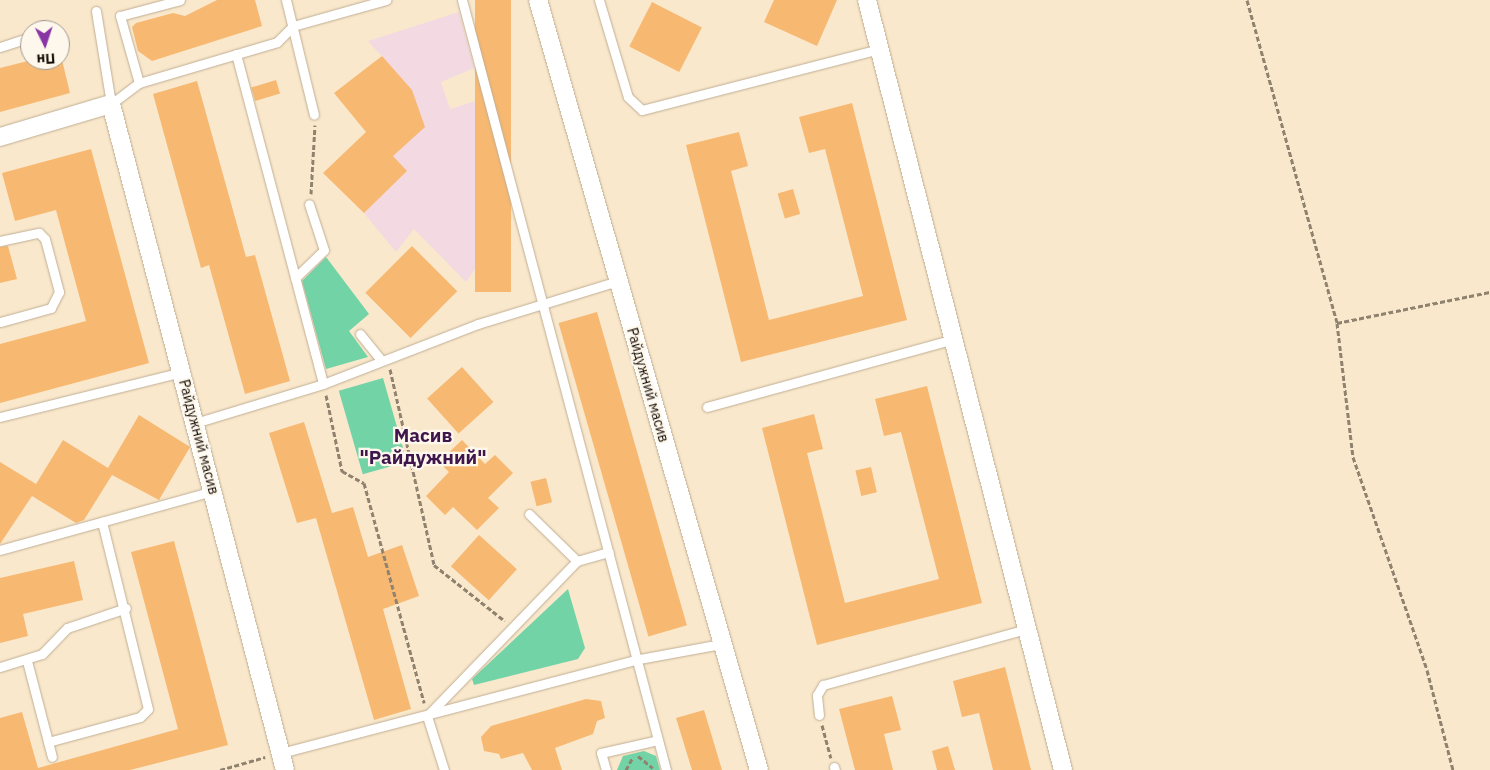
<!DOCTYPE html>
<html>
<head>
<meta charset="utf-8">
<style>
  body { margin:0 }
  #map { position:relative; width:1490px; height:770px; overflow:hidden; background:#fae8cc; font-family:"IBM Plex Sans",sans-serif }
  div>[style] { position:absolute }
  .education>* { inset:0; background:#f2d9e2 }
  .green>* { inset:0; background:#72d3a6; transform-origin:0 0 }
  .building>* { inset:0; background:#f7b871; transform-origin:0 0 }
  .path>* { height:3px; margin-top:-1.5px; transform-origin:0; background:repeating-linear-gradient(90deg,#8f8370 0 5px,transparent 0 7.5px) }
  .roads { filter:drop-shadow(0 0 1px #bfae94) drop-shadow(0 0 1px #bfae94) }
  .service>* { height:9px; margin:-4.5px; padding:0 4.5px; transform-origin:4.5px; border-radius:4.5px; background:#fff }
  .minor>* { height:18px; margin:-9px; padding:0 9px; transform-origin:9px; border-radius:9px; background:#fff }
  span { translate:-50% -50%; white-space:nowrap; text-align:center; line-height:1.15; -webkit-text-stroke:4.5px #fef7ec; paint-order:stroke }
  .street-label { font-size:14px; color:#130d05 }
  .district-label { font-size:19px; color:#3e164c; font-weight:700 }
  .north { position:absolute; left:20px; top:20px; width:50px; height:50px; box-sizing:border-box; background:#fef7ec; border:1px solid #a09990; border-radius:50%; rotate:176deg; font-size:14px; font-weight:700; line-height:20px; text-align:center; color:#130d05 }
  .north::after { content:''; display:block; margin:auto; width:18px; height:22px; background:#8836a5; clip-path:polygon(50% 0,100% 100%,50% 72%,0 100%) }
</style>
</head>
<body>
<div id="map">
  <div class="education">
    <div style="clip-path:polygon(459px 12px,474px 68px,441px 82px,450px 109px,482px 99px,512px 218px,466px 282px,414px 229px,396px 252px,364px 213px,407px 171px,368px 130px,412px 90px,368px 41px)"></div>
  </div>
  <div class="green">
    <div style="clip-path:polygon(326px 257px,369px 314px,349px 331px,368px 357px,326px 369px,302px 281px)"></div>
    <div style="left:383px;top:378px;width:87px;height:46px;rotate:74deg"></div>
    <div style="clip-path:polygon(568px 589px,585px 648px,578px 659px,474px 685px,472px 679px)"></div>
    <div style="clip-path:polygon(644px 751px,656px 756px,660px 770px,617px 770px,623px 756px)"></div>
  </div>
  <div class="building">
    <div style="clip-path:polygon(217px 0,255px 0,262px 26px,152px 61px,138px 51px,132px 27px,136px 23px,173px 13px,185px 16px)"></div>
    <div style="left:475px;top:0;width:36px;height:292px"></div>
    <div style="clip-path:polygon(774px 0,837px 0,817px 46px,764px 22px)"></div>
    <div style="left:652px;top:2px;width:56px;height:50px;rotate:27deg"></div>
    <div style="clip-path:polygon(382px 56px,412px 90px,425px 127px,393px 156px,407px 171px,364px 213px,323px 173px,366px 132px,334px 93px)"></div>
    <div style="clip-path:polygon(32px 60px,62px 60px,70px 93px,0 112px,0 68px)"></div>
    <div style="left:276px;top:80px;width:14px;height:26px;rotate:73deg"></div>
    <div style="clip-path:polygon(197px 81px,246px 257px,255px 255px,290px 381px,245px 394px,209px 265px,201px 268px,153px 94px)"></div>
    <div style="clip-path:polygon(852px 103px,907px 320px,741px 362px,686px 145px,739px 132px,748px 166px,731px 171px,769px 320px,863px 296px,825px 149px,809px 153px,799px 117px)"></div>
    <div style="clip-path:polygon(91px 149px,149px 363px,0 403px,0 344px,86px 321px,56px 210px,15px 221px,2px 173px)"></div>
    <div style="left:793px;top:189px;width:26px;height:16px;rotate:74deg"></div>
    <div style="clip-path:polygon(8px 246px,17px 279px,0 283px,0 247px)"></div>
    <div style="left:412px;top:246px;width:64px;height:66px;rotate:45deg"></div>
    <div style="left:597px;top:312px;width:326px;height:40px;rotate:74deg"></div>
    <div style="left:462px;top:367px;width:47px;height:47px;rotate:48deg"></div>
    <div style="clip-path:polygon(927px 386px,982px 603px,817px 645px,762px 428px,814px 414px,823px 449px,807px 453px,845px 603px,939px 579px,901px 432px,884px 436px,875px 399px)"></div>
    <div style="clip-path:polygon(139px 415px,190px 447px,159px 500px,112px 475px,84px 520px,76px 523px,32px 496px,0 544px,0 462px,36px 484px,63px 440px,108px 468px)"></div>
    <div style="clip-path:polygon(304px 422px,332px 513px,353px 507px,368px 557px,402px 545px,419px 596px,383px 609px,411px 709px,374px 720px,316px 518px,297px 523px,269px 433px)"></div>
    <div style="clip-path:polygon(462px 440px,485px 464px,495px 455px,513px 473px,488px 498px,499px 508px,477px 530px,453px 507px,445px 515px,426px 496px,449px 472px,439px 462px)"></div>
    <div style="left:871px;top:467px;width:26px;height:16px;rotate:77deg"></div>
    <div style="left:546px;top:478px;width:25px;height:16px;rotate:76deg"></div>
    <div style="left:479px;top:535px;width:51px;height:42px;rotate:42deg"></div>
    <div style="clip-path:polygon(174px 541px,228px 745px,130px 770px,0 770px,0 718px,22px 712px,38px 768px,178px 729px,131px 552px)"></div>
    <div style="clip-path:polygon(74px 561px,83px 600px,23px 614px,28px 636px,0 643px,0 578px)"></div>
    <div style="clip-path:polygon(1005px 667px,1031px 770px,993px 770px,979px 713px,962px 717px,953px 681px)"></div>
    <div style="clip-path:polygon(892px 696px,901px 730px,884px 734px,893px 770px,855px 770px,839px 709px)"></div>
    <div style="clip-path:polygon(586px 699px,601px 701px,605px 718px,597px 721px,593px 734px,555px 748px,562px 770px,532px 770px,523px 753px,501px 759px,499px 754px,484px 751px,481px 737px,491px 726px)"></div>
    <div style="clip-path:polygon(704px 710px,722px 770px,692px 770px,676px 718px)"></div>
    <div style="clip-path:polygon(948px 746px,955px 770px,937px 770px,932px 751px)"></div>
  </div>
  <div class="path">
    <div style="left:1247px;top:0;width:335px;rotate:74.4deg"></div>
    <div style="left:1337px;top:323px;width:135px;rotate:83.2deg"></div>
    <div style="left:1353px;top:457px;width:225px;rotate:70.8deg"></div>
    <div style="left:1427px;top:670px;width:103px;rotate:75.4deg"></div>
    <div style="left:311px;top:194px;width:69px;rotate:-86.7deg"></div>
    <div style="left:1337px;top:323px;width:156px;rotate:-11.5deg"></div>
    <div style="left:390px;top:369px;width:201px;rotate:77.3deg"></div>
    <div style="left:434px;top:565px;width:90px;rotate:38.3deg"></div>
    <div style="left:326px;top:395px;width:78px;rotate:78.1deg"></div>
    <div style="left:342px;top:471px;width:25px;rotate:29deg"></div>
    <div style="left:364px;top:483px;width:228px;rotate:74.7deg"></div>
    <div style="left:822px;top:725px;width:34px;rotate:75deg"></div>
    <div style="left:638px;top:756px;width:19px;rotate:39deg"></div>
    <div style="left:220px;top:770px;width:47px;rotate:-16.1deg"></div>
    <div style="left:626px;top:770px;width:15px;rotate:-62deg"></div>
  </div>
  <div class="roads">
    <div class="service">
      <div style="left:286px;top:0;width:118px;rotate:76.3deg"></div>
      <div style="left:462px;top:0;width:797px;rotate:75.16deg"></div>
      <div style="left:599px;top:0;width:101px;rotate:73.4deg"></div>
      <div style="left:628px;top:97px;width:19px;rotate:43deg"></div>
      <div style="left:642px;top:110px;width:245px;rotate:-14.4deg"></div>
      <div style="left:96px;top:11px;width:94px;rotate:80.8deg"></div>
      <div style="left:111px;top:104px;width:35px;rotate:-37deg"></div>
      <div style="left:139px;top:83px;width:144px;rotate:-16.5deg"></div>
      <div style="left:277px;top:42px;width:23px;rotate:-45deg"></div>
      <div style="left:293px;top:26px;width:97px;rotate:-15.6deg"></div>
      <div style="left:0;top:47px;width:32px;rotate:-18deg"></div>
      <div style="left:236px;top:54px;width:341px;rotate:75.2deg"></div>
      <div style="left:139px;top:83px;width:70px;rotate:-105.8deg"></div>
      <div style="left:120px;top:16px;width:62px;rotate:-14.9deg"></div>
      <div style="left:0;top:241px;width:40px;rotate:-12deg"></div>
      <div style="left:39px;top:233px;width:8px;rotate:45deg"></div>
      <div style="left:45px;top:239px;width:55px;rotate:75.2deg"></div>
      <div style="left:59px;top:292px;width:18px;rotate:117deg"></div>
      <div style="left:51px;top:308px;width:53px;rotate:164.6deg"></div>
      <div style="left:295px;top:278px;width:40px;rotate:-44deg"></div>
      <div style="left:324px;top:250px;width:48px;rotate:-108.1deg"></div>
      <div style="left:360px;top:334px;width:32px;rotate:51deg"></div>
      <div style="left:707px;top:407px;width:256px;rotate:-15.4deg"></div>
      <div style="left:0;top:417px;width:187px;rotate:-13.9deg"></div>
      <div style="left:195px;top:423px;width:134px;rotate:-16.9deg"></div>
      <div style="left:323px;top:384px;width:166px;rotate:-21.2deg"></div>
      <div style="left:478px;top:324px;width:146px;rotate:-17.1deg"></div>
      <div style="left:0;top:550px;width:221px;rotate:-15.5deg"></div>
      <div style="left:577px;top:561px;width:33px;rotate:-16deg"></div>
      <div style="left:27px;top:661px;width:99px;rotate:75.4deg"></div>
      <div style="left:0;top:667px;width:44px;rotate:-17.2deg"></div>
      <div style="left:42px;top:654px;width:36px;rotate:-46deg"></div>
      <div style="left:67px;top:628px;width:62px;rotate:-18.7deg"></div>
      <div style="left:429px;top:714px;width:213px;rotate:-46deg"></div>
      <div style="left:577px;top:561px;width:67px;rotate:-135.6deg"></div>
      <div style="left:819px;top:715px;width:20px;rotate:-96deg"></div>
      <div style="left:817px;top:695px;width:12px;rotate:-59deg"></div>
      <div style="left:823px;top:685px;width:211px;rotate:-15.4deg"></div>
      <div style="left:427px;top:716px;width:57px;rotate:72.5deg"></div>
      <div style="left:48px;top:742px;width:95px;rotate:-15.2deg"></div>
      <div style="left:140px;top:717px;width:11px;rotate:-45deg"></div>
      <div style="left:148px;top:709px;width:193px;rotate:-103.8deg"></div>
      <div style="left:281px;top:753px;width:370px;rotate:-14.7deg"></div>
      <div style="left:639px;top:659px;width:83px;rotate:-10.4deg"></div>
      <div style="left:834px;top:767px;width:3px;rotate:72deg"></div>
      <div style="left:606px;top:770px;width:18px;rotate:-106deg"></div>
      <div style="left:601px;top:753px;width:58px;rotate:-12.8deg"></div>
    </div>
    <div class="minor">
      <div style="left:538px;top:0;width:801px;rotate:73.99deg"></div>
      <div style="left:867px;top:0;width:795px;rotate:75.72deg"></div>
      <div style="left:0;top:137px;width:116px;rotate:-16.6deg"></div>
      <div style="left:111px;top:104px;width:688px;rotate:75.36deg"></div>
    </div>
  </div>
  <div class="street-label">
    <span style="left:648px;top:385px;rotate:74deg">Райдужний масив</span>
    <span style="left:199px;top:437px;rotate:75deg">Райдужний масив</span>
  </div>
  <div class="district-label">
    <span style="left:423px;top:447px">Масив<br>"Райдужний"</span>
  </div>
  <div class="north">Пн</div>
</div>
</body>
</html>
